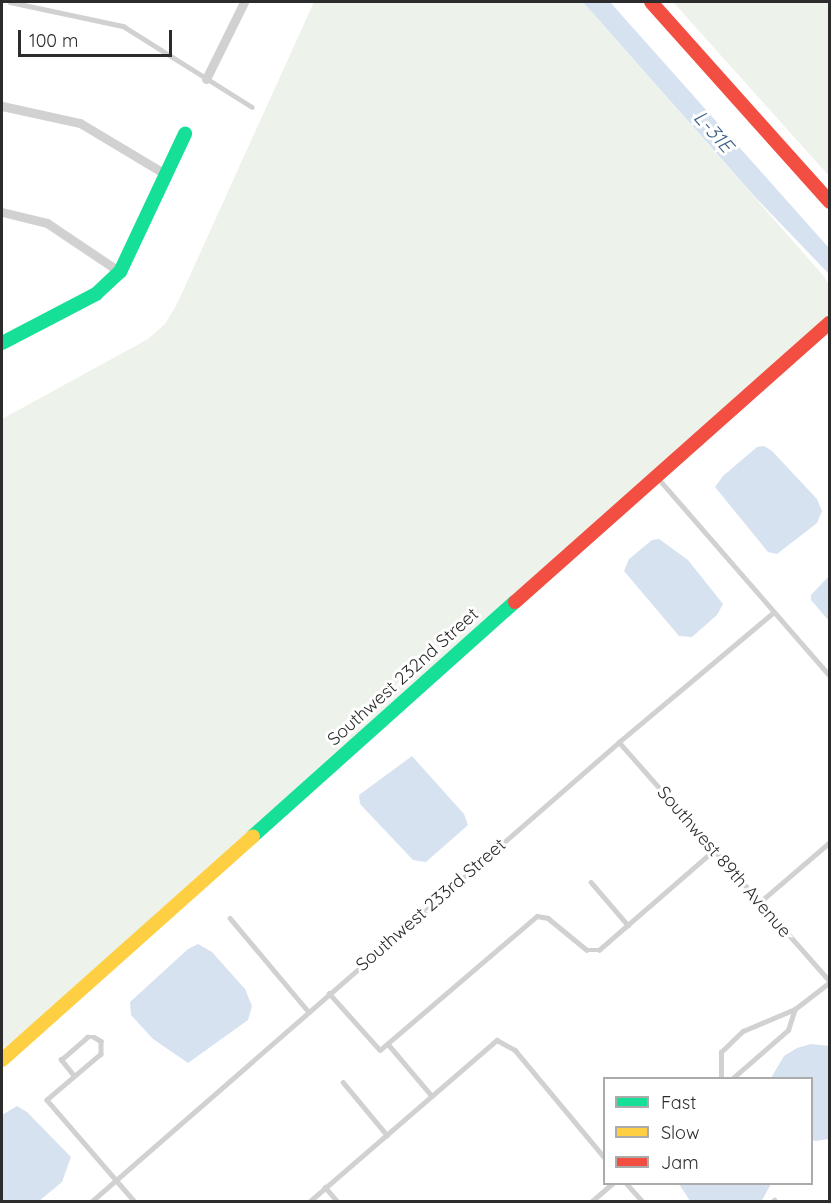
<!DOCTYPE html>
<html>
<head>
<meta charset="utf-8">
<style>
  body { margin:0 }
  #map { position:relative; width:831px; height:1203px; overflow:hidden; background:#fff; font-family:Quicksand,sans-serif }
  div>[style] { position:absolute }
  .green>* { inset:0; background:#edf3ea }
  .water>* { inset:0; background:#d7e2f0 }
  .lane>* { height:4.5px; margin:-2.25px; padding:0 2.25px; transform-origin:2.25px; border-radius:2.25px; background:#d1d1d1 }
  .street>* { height:9px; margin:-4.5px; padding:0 4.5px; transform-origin:4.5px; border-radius:4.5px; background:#d1d1d1 }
  .fast>* { height:14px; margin:-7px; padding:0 7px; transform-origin:7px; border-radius:7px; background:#16e098 }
  .slow>* { height:14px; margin:-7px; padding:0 7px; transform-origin:7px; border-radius:7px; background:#ffcf43 }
  .jam>* { height:14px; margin:-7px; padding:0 7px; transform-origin:7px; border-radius:7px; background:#f24e42 }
  span { translate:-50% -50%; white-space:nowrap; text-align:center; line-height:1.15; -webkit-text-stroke:6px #fff; paint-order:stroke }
  .street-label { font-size:18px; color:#2c2c2c }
  .water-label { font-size:20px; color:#3e6189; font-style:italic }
  .frame { position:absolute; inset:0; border:3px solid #2c2c2c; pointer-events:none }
  .legend { position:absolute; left:603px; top:1077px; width:210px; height:108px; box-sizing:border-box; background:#fff; border:2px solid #ababab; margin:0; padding:8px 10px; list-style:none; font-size:18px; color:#2c2c2c }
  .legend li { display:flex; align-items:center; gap:12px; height:30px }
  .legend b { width:30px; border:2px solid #ababab }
  .scale { position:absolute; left:18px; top:30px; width:154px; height:27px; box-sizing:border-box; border:3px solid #2c2c2c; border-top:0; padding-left:8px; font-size:18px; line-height:21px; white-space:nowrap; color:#2c2c2c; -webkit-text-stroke:4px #fff; paint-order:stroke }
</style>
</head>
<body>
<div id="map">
  <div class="green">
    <div style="clip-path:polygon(314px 2px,583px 2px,821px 273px,829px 284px,829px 314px,2px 1051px,2px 419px,148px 339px,165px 324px,177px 304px)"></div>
    <div style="clip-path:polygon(673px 2px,829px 2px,829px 176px)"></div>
  </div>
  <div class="water">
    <div style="clip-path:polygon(583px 2px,610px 2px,829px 248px,829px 274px,755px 197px)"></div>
    <div style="clip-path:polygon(764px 446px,772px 451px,817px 499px,822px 511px,817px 523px,777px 554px,768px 552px,715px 487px,723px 476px,757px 447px)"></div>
    <div style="clip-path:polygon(659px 539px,688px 560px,723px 604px,717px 615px,692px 637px,679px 636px,624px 571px,629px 559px,652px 540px)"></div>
    <div style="clip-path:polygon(829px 576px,829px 621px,811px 600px,811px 595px)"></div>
    <div style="clip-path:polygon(412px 756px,464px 814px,468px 825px,426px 862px,413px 860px,360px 804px,359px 795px)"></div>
    <div style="clip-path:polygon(198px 944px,212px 952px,245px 989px,252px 1006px,248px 1020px,188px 1063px,153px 1039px,131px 1015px,130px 1002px,188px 949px)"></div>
    <div style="clip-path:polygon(811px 1044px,830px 1046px,829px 1139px,816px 1141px,812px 1140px,812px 1078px,771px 1078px,784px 1056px,797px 1048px)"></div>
    <div style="clip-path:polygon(17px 1106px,27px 1112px,71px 1157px,62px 1182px,39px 1201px,2px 1201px,2px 1115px)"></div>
    <div style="clip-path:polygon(679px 1184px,771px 1184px,761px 1202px,690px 1201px)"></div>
  </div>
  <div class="lane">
    <div style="left:10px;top:2px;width:116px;rotate:12deg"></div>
    <div style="left:123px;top:26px;width:152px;rotate:32.1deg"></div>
    <div style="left:658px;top:478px;width:262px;rotate:49deg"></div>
    <div style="left:619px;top:742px;width:319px;rotate:48.6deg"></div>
    <div style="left:591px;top:882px;width:57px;rotate:49.3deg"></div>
    <div style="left:760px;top:902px;width:92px;rotate:-40.6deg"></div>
    <div style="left:230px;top:918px;width:121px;rotate:50deg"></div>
    <div style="left:329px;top:993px;width:76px;rotate:48.2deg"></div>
    <div style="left:380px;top:1050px;width:206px;rotate:-40.5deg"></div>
    <div style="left:537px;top:916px;width:11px;rotate:10deg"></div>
    <div style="left:548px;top:918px;width:50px;rotate:39.4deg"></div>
    <div style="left:587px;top:950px;width:12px"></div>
    <div style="left:599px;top:950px;width:151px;rotate:-41deg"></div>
    <div style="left:388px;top:1044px;width:68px;rotate:49.8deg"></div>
    <div style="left:74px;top:1076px;width:21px;rotate:-129deg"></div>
    <div style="left:61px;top:1060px;width:35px;rotate:-41deg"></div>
    <div style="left:87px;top:1037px;width:7px"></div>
    <div style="left:94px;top:1037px;width:8px;rotate:30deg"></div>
    <div style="left:101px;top:1041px;width:13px;rotate:90deg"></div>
    <div style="left:101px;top:1054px;width:71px;rotate:139.6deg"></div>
    <div style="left:47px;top:1100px;width:135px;rotate:49.2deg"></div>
    <div style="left:721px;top:1078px;width:26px;rotate:-90deg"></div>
    <div style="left:721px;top:1052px;width:30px;rotate:-44deg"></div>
    <div style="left:743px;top:1031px;width:56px;rotate:-22.9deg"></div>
    <div style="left:733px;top:1078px;width:73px;rotate:-41.1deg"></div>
    <div style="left:788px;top:1030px;width:22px;rotate:-72deg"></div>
    <div style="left:795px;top:1009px;width:44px;rotate:-37.6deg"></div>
    <div style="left:343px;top:1082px;width:69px;rotate:50.3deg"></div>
    <div style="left:627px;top:1184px;width:24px;rotate:48deg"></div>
    <div style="left:325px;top:1187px;width:20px;rotate:49deg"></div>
    <div style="left:91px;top:1202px;width:700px;rotate:-41.06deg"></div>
    <div style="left:619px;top:742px;width:202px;rotate:-40deg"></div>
    <div style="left:309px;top:1202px;width:248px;rotate:-40.8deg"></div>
    <div style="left:497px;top:1040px;width:21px;rotate:29deg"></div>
    <div style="left:515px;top:1050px;width:139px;rotate:50.2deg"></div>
    <div style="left:591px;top:1202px;width:28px;rotate:-41deg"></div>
    <div style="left:772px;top:1202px;width:3px;rotate:-45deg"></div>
  </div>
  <div class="street">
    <div style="left:206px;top:79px;width:86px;rotate:-63.7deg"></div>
    <div style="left:2px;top:106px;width:80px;rotate:12.3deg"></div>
    <div style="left:80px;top:123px;width:101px;rotate:30.9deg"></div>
    <div style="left:2px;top:212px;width:46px;rotate:13.7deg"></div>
    <div style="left:47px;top:223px;width:88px;rotate:33.9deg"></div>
  </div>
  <div class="fast">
    <div style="left:2px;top:343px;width:106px;rotate:-27.5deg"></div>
    <div style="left:96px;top:294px;width:33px;rotate:-43deg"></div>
    <div style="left:120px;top:272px;width:153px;rotate:-64.8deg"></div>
    <div style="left:253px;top:836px;width:351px;rotate:-41.8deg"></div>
  </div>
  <div class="slow">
    <div style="left:2px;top:1060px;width:336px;rotate:-41.7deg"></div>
  </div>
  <div class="jam">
    <div style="left:651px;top:2px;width:268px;rotate:48.2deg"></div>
    <div style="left:515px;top:602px;width:421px;rotate:-41.6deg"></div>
  </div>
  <div class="street-label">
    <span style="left:403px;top:677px;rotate:-42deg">Southwest 232nd Street</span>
    <span style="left:724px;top:862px;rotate:49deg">Southwest 89th Avenue</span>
    <span style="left:431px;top:905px;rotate:-41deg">Southwest 233rd Street</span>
  </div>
  <div class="water-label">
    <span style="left:714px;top:131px;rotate:48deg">L-31E</span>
  </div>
  <div class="frame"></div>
  <ul class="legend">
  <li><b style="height:8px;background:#16e098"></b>Fast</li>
  <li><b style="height:8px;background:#ffcf43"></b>Slow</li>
  <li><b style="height:8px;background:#f24e42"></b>Jam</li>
  </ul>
  <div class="scale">100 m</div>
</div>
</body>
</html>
